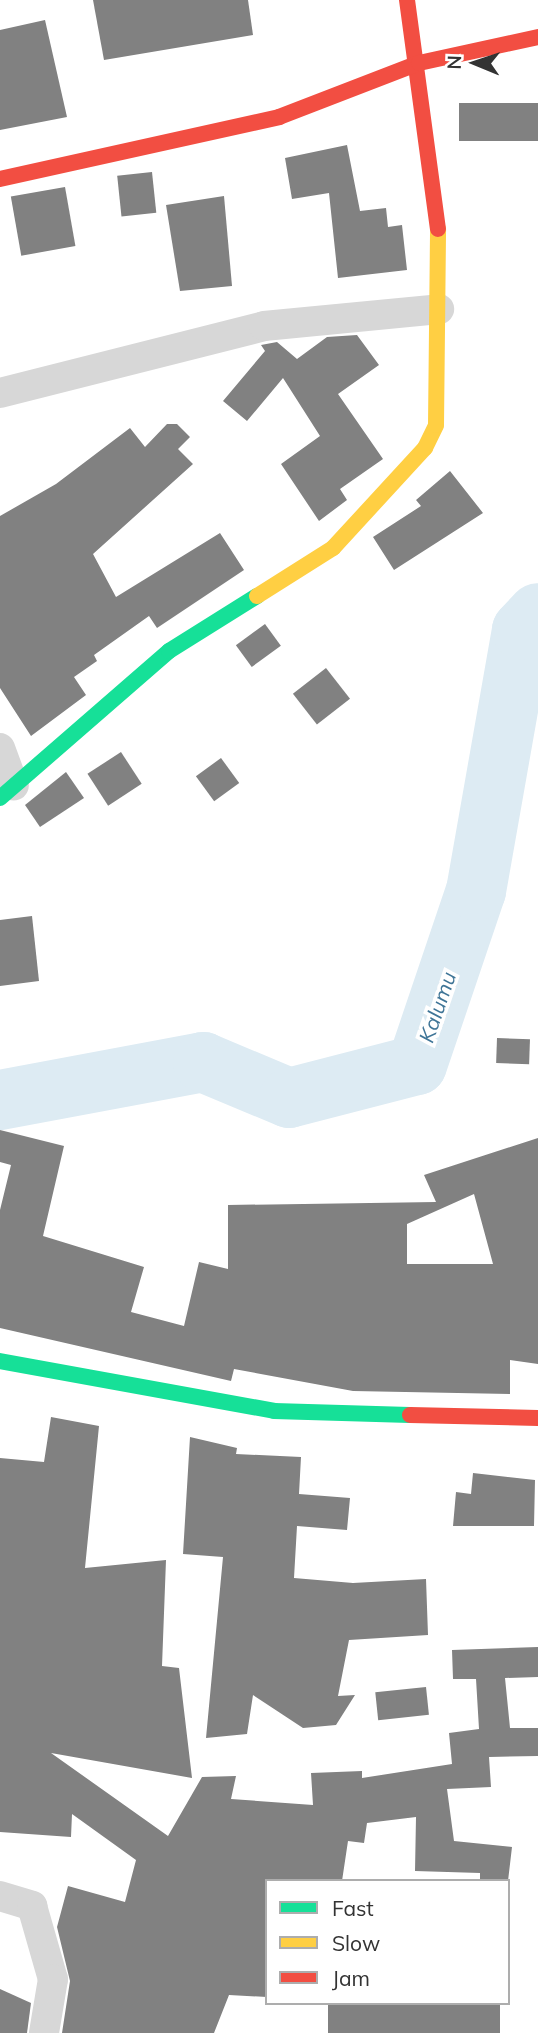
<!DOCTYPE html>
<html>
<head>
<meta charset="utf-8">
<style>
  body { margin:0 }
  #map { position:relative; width:538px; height:2033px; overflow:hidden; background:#fff; font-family:Mulish,sans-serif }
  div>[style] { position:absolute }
  .river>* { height:60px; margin:-30px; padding:0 30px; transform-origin:30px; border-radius:30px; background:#ddebf3 }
  .building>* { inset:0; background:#818181; transform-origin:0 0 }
  .street>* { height:30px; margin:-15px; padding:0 15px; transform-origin:15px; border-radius:15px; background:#d7d7d7 }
  .fast>* { height:16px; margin:-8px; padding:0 8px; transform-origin:8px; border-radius:8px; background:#16e098 }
  .slow>* { height:16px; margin:-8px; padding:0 8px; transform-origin:8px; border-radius:8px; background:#ffcf43 }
  .jam>* { height:16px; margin:-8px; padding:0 8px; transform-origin:8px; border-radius:8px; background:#f24e42 }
  span { translate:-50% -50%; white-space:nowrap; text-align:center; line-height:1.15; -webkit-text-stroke:7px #fff; paint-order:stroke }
  .water-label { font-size:21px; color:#3f7597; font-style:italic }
  .legend { position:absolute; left:265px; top:1879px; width:245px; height:126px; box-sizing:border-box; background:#fff; border:2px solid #adadad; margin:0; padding:9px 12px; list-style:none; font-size:21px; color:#333 }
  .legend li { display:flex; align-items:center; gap:14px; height:35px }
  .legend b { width:35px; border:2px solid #adadad }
  .north { position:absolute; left:440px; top:28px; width:70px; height:70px; -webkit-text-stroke:5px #fff; paint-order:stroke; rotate:272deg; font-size:19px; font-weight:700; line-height:28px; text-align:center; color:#333 }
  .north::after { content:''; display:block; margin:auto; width:24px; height:32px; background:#333; clip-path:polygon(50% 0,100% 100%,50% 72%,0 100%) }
</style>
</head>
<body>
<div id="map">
  <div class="river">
    <div style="left:0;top:1100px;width:207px;rotate:-10.6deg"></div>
    <div style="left:203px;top:1062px;width:93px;rotate:22.7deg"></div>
    <div style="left:289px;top:1098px;width:132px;rotate:-14.5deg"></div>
    <div style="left:417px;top:1065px;width:184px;rotate:-71.3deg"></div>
    <div style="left:476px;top:891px;width:265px;rotate:-80deg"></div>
    <div style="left:522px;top:630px;width:23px;rotate:-47deg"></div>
  </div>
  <div class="building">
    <div style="clip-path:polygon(93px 0,248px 0,253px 35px,104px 60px)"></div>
    <div style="clip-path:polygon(45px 20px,67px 117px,0 130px,0 30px)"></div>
    <div style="left:538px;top:103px;width:38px;height:79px;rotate:90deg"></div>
    <div style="clip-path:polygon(347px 145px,360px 211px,386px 208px,388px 227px,402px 225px,407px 270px,338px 278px,329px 193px,292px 199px,285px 158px)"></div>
    <div style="left:152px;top:172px;width:41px;height:35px;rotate:84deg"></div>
    <div style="left:65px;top:187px;width:60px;height:55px;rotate:80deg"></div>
    <div style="clip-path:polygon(224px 196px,232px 286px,180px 291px,166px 205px)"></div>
    <div style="clip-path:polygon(357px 335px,379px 365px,338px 394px,383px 459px,340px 489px,347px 500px,319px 521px,281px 464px,320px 436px,283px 378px,247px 421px,223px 401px,265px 351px,261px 345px,277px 342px,297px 359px,327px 337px)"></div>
    <div style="clip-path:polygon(167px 424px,177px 424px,190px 437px,178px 449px,193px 464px,93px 554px,116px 597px,220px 533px,244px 570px,157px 628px,149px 616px,94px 655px,97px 661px,74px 677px,86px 695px,31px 736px,0 688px,0 516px,56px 484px,130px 428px,145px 447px)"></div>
    <div style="clip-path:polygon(450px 471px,483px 513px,394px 570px,373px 537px,421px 506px,416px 500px)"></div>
    <div style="left:265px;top:624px;width:27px;height:36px;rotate:54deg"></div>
    <div style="left:326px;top:668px;width:39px;height:42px;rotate:52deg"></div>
    <div style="left:121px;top:752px;width:38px;height:40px;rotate:57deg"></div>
    <div style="left:221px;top:758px;width:31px;height:31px;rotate:54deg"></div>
    <div style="clip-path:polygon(66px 772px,84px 798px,40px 827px,25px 805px)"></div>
    <div style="clip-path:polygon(32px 916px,39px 981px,0 986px,0 920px)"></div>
    <div style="left:497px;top:1038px;width:33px;height:25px;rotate:2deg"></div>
    <div style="clip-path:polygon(evenodd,0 1130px,64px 1146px,43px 1236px,144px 1267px,131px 1312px,184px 1326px,199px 1262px,228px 1269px,228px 1205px,436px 1202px,424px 1175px,538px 1138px,538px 1364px,510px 1360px,510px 1394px,353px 1391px,234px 1369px,231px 1381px,0 1328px,0 1210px,11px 1165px,0 1162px,0 1130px,474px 1194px,493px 1264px,407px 1264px,407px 1224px,474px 1194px)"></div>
    <div style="clip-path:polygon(51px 1417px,99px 1426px,85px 1568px,166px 1560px,162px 1666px,179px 1668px,192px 1778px,51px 1753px,168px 1836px,202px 1777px,236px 1776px,231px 1799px,313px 1805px,311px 1773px,362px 1771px,362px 1778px,452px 1764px,449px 1733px,479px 1729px,476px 1679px,453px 1679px,452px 1650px,538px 1647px,538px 1677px,505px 1678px,510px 1728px,538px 1728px,538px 1756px,489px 1757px,491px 1787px,447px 1789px,454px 1841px,512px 1847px,508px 1881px,480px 1881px,480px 1873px,415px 1871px,416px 1817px,367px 1823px,364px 1843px,348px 1841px,342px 1881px,267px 1881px,267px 1997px,229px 1995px,214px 2033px,62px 2033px,70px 1981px,57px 1927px,68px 1886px,125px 1902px,136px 1860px,72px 1814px,71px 1837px,0 1832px,0 1458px,44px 1462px)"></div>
    <div style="clip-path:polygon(190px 1437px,237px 1448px,236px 1454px,301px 1457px,299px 1494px,350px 1498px,347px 1530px,297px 1526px,294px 1578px,353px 1583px,426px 1579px,428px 1635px,349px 1640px,338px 1696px,355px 1695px,336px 1725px,303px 1728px,253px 1695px,247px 1734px,206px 1738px,223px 1557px,183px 1554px)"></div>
    <div style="clip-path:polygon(473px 1473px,535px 1480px,534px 1526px,453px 1526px,456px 1492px,471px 1494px)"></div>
    <div style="left:426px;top:1687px;width:28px;height:51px;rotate:84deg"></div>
    <div style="clip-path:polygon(0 1989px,31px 2003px,27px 2033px,0 2033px)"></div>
    <div style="left:328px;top:2003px;width:172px;height:30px"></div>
  </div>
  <div class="street">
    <div style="left:0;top:393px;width:272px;rotate:-14.2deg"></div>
    <div style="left:264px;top:326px;width:176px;rotate:-5.5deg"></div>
    <div style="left:0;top:748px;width:40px;rotate:69.8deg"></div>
    <div style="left:0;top:1896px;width:34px;rotate:17deg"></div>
    <div style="left:32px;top:1906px;width:76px;rotate:74deg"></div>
    <div style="left:53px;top:1979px;width:55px;rotate:99.5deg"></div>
  </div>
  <div class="fast">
    <div style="left:0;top:798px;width:224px;rotate:-41deg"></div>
    <div style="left:169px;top:651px;width:104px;rotate:-32deg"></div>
    <div style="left:0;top:1361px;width:279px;rotate:10.3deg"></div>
    <div style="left:274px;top:1411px;width:136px;rotate:1.7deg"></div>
  </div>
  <div class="slow">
    <div style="left:257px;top:596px;width:90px;rotate:-32.3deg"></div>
    <div style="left:333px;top:548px;width:136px;rotate:-47.4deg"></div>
    <div style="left:425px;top:448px;width:25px;rotate:-64deg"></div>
    <div style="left:436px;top:425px;width:196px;rotate:-89.4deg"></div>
  </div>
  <div class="jam">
    <div style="left:407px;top:0;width:231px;rotate:82.3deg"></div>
    <div style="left:0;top:179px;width:286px;rotate:-12.5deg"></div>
    <div style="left:279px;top:117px;width:150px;rotate:-21.1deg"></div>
    <div style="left:419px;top:63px;width:122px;rotate:-12.3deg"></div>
    <div style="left:410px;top:1415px;width:128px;rotate:1.3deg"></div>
  </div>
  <div class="water-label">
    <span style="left:437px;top:1007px;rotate:-71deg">Kalumu</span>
  </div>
  <ul class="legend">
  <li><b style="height:9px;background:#16e098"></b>Fast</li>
  <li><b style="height:9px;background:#ffcf43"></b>Slow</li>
  <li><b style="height:9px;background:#f24e42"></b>Jam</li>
  </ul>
  <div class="north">N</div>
</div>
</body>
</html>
